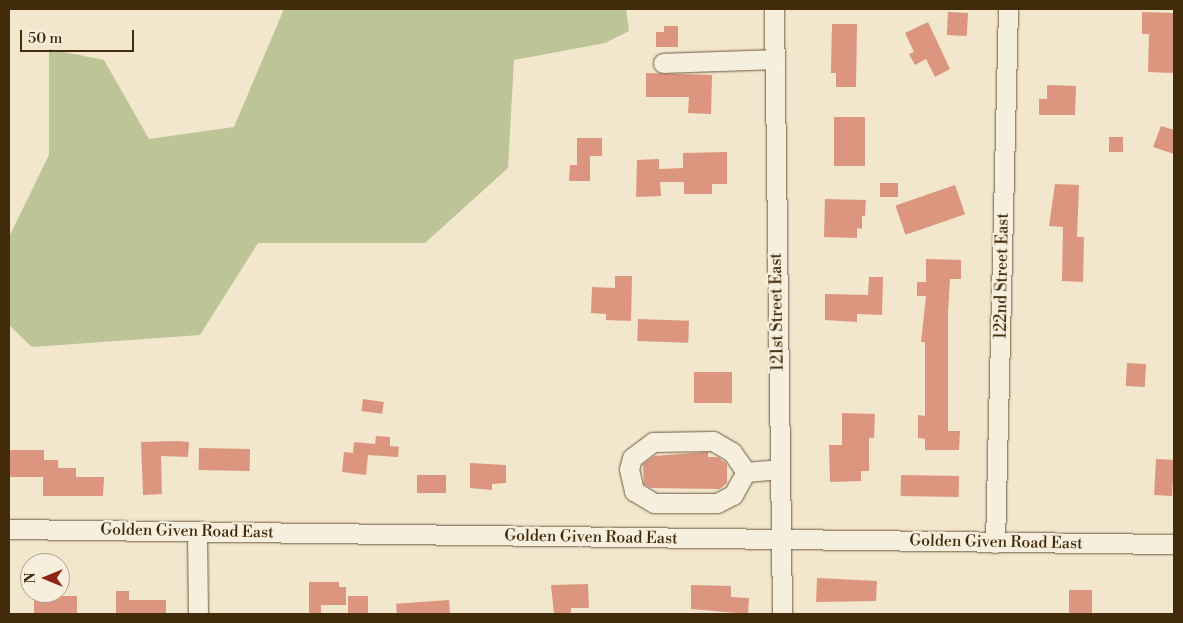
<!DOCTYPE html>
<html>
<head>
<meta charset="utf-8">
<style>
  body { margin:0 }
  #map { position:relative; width:1183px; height:623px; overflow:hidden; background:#f2e6cd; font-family:"Libre Bodoni",serif }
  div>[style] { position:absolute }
  .green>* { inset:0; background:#bcc498 }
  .building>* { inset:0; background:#dc957f; transform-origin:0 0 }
  .roads { filter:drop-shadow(0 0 1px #6d5a3c) drop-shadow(0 0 1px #6d5a3c) }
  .minor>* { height:19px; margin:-9.5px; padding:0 9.5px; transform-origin:9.5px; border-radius:9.5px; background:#f7efde }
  span { translate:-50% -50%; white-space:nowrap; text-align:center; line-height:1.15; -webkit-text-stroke:4.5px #f7efde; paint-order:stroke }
  .street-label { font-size:16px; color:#412b0b }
  .frame { position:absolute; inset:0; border:10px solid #412b0b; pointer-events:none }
  .north { position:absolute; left:20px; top:553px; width:50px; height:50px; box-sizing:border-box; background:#f7efde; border:1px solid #aea18a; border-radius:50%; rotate:270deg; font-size:14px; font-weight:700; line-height:20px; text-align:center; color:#412b0b }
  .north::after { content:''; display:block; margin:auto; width:18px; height:22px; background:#8f2418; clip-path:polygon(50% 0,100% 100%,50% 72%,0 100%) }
  .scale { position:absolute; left:20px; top:30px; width:114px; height:22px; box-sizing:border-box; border:2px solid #412b0b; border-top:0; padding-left:6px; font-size:15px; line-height:18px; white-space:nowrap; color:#412b0b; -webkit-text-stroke:4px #f7efde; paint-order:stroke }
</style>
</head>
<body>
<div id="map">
  <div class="green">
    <div style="clip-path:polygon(284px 9px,626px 9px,629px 31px,605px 43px,514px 60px,508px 168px,425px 243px,258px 243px,200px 335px,32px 347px,9px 325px,9px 237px,49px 155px,49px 49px,104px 60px,149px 139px,234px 127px)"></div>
  </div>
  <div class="building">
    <div style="left:948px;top:12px;width:20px;height:23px;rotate:3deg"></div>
    <div style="clip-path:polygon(1142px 12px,1174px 13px,1174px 73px,1148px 72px,1149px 34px,1142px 34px)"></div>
    <div style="clip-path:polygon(928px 22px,950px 69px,935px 77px,926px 59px,915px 65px,909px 54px,914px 52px,905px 33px)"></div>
    <div style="clip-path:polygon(832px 24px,857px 24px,856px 87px,836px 87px,836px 73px,831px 73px)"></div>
    <div style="clip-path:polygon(664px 26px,678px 26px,678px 47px,656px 47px,656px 32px,664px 32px)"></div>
    <div style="clip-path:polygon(646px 73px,712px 75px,711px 114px,688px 113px,689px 97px,646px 97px)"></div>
    <div style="clip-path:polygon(1047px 85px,1076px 86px,1075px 115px,1039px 115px,1039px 99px,1047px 99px)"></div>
    <div style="left:834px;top:117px;width:31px;height:49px"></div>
    <div style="clip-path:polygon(1161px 126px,1174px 130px,1174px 154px,1153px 147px)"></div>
    <div style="left:1109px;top:137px;width:14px;height:15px"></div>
    <div style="clip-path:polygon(577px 138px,602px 138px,602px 156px,590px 156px,590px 181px,569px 181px,570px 165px,577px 165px)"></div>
    <div style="clip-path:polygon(727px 152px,727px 184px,712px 184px,712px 194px,684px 194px,684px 182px,660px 182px,661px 196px,636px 197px,637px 160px,659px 159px,659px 169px,683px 168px,683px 153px)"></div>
    <div style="left:880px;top:183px;width:18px;height:14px"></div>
    <div style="clip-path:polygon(1055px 184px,1079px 185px,1077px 237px,1084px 237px,1083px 282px,1062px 281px,1063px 227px,1049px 226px)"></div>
    <div style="left:955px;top:185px;width:31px;height:63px;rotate:71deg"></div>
    <div style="clip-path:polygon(825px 199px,866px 200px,865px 216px,862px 216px,862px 229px,857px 228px,857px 238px,824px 237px)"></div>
    <div style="clip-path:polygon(926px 259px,961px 260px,961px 279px,950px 279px,948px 312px,948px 431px,960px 431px,959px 450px,925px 450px,925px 439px,918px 438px,918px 415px,925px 416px,925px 342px,921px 342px,926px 296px,917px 296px,917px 282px,926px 282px)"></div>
    <div style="clip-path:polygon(615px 276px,632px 276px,631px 321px,606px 320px,606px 314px,591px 313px,592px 287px,615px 288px)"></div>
    <div style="clip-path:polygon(869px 277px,883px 277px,882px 315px,857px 314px,857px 322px,825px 320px,825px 294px,868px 295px)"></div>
    <div style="left:638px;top:319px;width:51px;height:22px;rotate:2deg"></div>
    <div style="left:1127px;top:363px;width:19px;height:23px;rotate:3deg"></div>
    <div style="left:694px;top:372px;width:38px;height:31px"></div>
    <div style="left:363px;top:399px;width:21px;height:12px;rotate:8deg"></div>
    <div style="clip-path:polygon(842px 413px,875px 414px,874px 438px,869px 438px,869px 471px,861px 471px,861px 481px,830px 482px,829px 445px,842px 445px)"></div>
    <div style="clip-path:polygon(376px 436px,390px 437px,390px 446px,399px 447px,398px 457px,368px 455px,366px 475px,342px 472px,344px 452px,353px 453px,354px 442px,375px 444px)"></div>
    <div style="clip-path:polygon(176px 441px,189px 442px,188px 457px,161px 456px,162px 494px,143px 495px,141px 442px)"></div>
    <div style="left:199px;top:448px;width:51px;height:22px;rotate:1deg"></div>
    <div style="clip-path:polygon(9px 450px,44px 450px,44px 460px,58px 460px,58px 468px,76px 468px,76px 477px,104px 477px,103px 496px,43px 496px,43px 477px,9px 477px)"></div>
    <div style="clip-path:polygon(708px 452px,708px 457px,718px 457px,727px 464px,727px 483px,720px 489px,651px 488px,644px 484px,643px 464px,654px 456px)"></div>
    <div style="left:1156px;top:459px;width:18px;height:36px;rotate:3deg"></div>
    <div style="clip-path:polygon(470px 463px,506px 465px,506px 483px,492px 484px,492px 490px,470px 488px)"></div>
    <div style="left:417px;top:475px;width:29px;height:18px"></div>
    <div style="left:901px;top:475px;width:58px;height:21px;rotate:1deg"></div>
    <div style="clip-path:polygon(817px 578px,877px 581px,876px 601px,816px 602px)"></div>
    <div style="clip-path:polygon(309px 582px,339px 582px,339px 587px,346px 587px,346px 605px,321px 605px,321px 614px,309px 614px)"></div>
    <div style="clip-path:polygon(588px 584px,589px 608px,571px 608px,571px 614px,554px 614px,551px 585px)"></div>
    <div style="clip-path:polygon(691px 585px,731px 586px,731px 597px,749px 598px,748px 614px,691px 609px)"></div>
    <div style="left:1069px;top:590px;width:23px;height:24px"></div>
    <div style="clip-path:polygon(116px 591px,129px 591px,129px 600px,166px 600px,166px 614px,116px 614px)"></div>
    <div style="left:34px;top:596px;width:43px;height:18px"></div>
    <div style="left:348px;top:596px;width:20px;height:17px"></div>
    <div style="left:449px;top:600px;width:14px;height:53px;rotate:86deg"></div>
  </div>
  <div class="roads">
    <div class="minor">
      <div style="left:774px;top:9px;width:605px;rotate:89.24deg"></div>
      <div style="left:663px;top:63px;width:112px;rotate:-2deg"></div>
      <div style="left:746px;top:472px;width:24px;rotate:-125deg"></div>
      <div style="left:732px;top:452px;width:22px;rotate:-150deg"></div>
      <div style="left:713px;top:441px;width:60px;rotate:179deg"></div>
      <div style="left:653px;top:442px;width:26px;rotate:143deg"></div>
      <div style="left:632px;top:458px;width:11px;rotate:105deg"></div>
      <div style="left:629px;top:469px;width:23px;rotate:77deg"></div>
      <div style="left:634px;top:491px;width:23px;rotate:31deg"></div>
      <div style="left:654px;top:503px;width:63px"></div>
      <div style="left:717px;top:503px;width:18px;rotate:-27deg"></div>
      <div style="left:733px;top:495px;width:26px;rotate:-61deg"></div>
      <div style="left:746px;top:472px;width:34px;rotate:-5deg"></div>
      <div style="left:9px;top:529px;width:1165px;rotate:0.74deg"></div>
      <div style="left:197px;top:532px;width:82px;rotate:89.3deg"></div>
      <div style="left:995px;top:543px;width:534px;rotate:-88.61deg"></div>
    </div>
  </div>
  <div class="street-label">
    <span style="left:1002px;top:276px;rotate:-89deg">122nd Street East</span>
    <span style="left:777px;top:312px;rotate:-91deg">121st Street East</span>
    <span style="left:187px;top:531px;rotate:1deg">Golden Given Road East</span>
    <span style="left:591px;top:537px;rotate:1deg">Golden Given Road East</span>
    <span style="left:996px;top:542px;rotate:1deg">Golden Given Road East</span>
  </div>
  <div class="frame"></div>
  <div class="north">N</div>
  <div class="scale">50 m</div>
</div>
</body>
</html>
